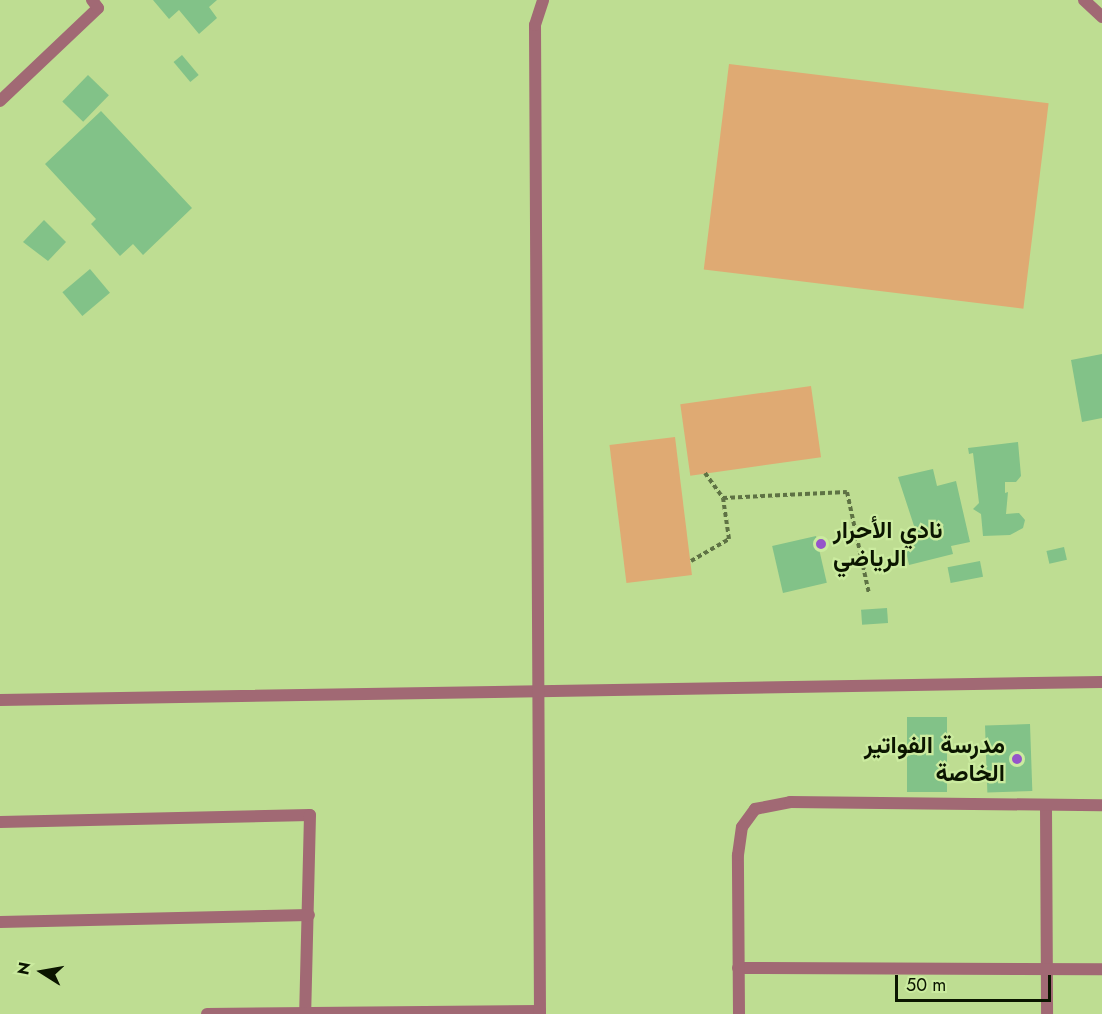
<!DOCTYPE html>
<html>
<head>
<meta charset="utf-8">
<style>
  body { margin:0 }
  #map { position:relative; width:1102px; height:1014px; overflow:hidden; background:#bedd92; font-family:Jost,Vazirmatn,sans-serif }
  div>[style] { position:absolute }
  .green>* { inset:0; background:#dfaa73; transform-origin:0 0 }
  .building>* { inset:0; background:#82c288; transform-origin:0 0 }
  .path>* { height:4px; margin-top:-2px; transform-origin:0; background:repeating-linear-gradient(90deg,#5e7244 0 4.5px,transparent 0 7.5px) }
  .street>* { height:12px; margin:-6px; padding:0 6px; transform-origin:6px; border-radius:6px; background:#a16974 }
  .dots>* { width:16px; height:16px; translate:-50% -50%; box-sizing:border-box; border:3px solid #cbeb9f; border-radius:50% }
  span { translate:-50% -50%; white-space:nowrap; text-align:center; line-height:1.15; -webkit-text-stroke:4.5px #cbeb9f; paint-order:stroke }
  .poi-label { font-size:24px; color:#0b1500; font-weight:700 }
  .left { translate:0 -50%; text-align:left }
  .right { translate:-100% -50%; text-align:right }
  .north { position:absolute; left:12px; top:942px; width:60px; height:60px; -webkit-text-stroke:4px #cbeb9f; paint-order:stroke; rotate:281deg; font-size:16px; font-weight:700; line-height:24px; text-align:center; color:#0b1500 }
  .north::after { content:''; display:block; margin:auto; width:21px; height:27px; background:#0b1500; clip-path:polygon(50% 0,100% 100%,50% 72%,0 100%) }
  .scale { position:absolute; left:895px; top:975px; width:156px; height:27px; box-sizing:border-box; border:3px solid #0b1500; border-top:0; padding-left:8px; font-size:18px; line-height:21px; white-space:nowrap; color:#0b1500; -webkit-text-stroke:4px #cbeb9f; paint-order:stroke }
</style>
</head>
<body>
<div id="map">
  <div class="green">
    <div style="left:729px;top:64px;width:322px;height:207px;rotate:7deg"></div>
    <div style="left:811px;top:386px;width:72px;height:132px;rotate:82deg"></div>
    <div style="left:675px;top:437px;width:139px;height:66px;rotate:83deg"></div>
  </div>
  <div class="building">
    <div style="clip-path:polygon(153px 0,217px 0,209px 7px,217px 18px,199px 34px,179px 10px,169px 19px)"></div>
    <div style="left:182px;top:55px;width:26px;height:11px;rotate:50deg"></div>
    <div style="left:88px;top:75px;width:29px;height:37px;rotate:44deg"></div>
    <div style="clip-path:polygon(101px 111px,192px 208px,143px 255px,133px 244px,120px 256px,91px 224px,96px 219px,45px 164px)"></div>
    <div style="clip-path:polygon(44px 220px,66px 242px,48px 261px,23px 242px)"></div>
    <div style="left:90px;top:269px;width:31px;height:36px;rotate:50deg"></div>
    <div style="clip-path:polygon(1102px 354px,1102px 418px,1082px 422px,1071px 360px)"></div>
    <div style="clip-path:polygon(1018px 442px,1021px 476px,1016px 482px,1005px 482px,1005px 493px,1008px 492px,1006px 514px,1019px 513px,1025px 520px,1023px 528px,1010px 535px,983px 536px,981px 514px,973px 509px,979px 503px,973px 453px,969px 454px,968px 448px)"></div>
    <div style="clip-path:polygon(933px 469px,937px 486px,956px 481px,970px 542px,951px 546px,953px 554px,909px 565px,903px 538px,917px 535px,898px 477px)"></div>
    <div style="left:816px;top:536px;width:48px;height:45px;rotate:77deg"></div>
    <div style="left:1064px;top:547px;width:13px;height:18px;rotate:77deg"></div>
    <div style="left:980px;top:561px;width:16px;height:33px;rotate:79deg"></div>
    <div style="left:887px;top:608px;width:15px;height:26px;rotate:86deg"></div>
    <div style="left:907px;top:717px;width:40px;height:75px"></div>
    <div style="left:1030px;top:724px;width:67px;height:45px;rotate:88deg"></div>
  </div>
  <div class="path">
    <div style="left:705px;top:473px;width:31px;rotate:54deg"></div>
    <div style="left:723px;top:498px;width:124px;rotate:-2.8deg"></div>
    <div style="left:847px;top:492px;width:104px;rotate:77.8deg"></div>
    <div style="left:691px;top:561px;width:44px;rotate:-30.1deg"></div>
    <div style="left:729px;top:539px;width:41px;rotate:-98.3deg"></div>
  </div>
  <div class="street">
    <div style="left:1084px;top:0;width:25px;rotate:43deg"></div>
    <div style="left:0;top:101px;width:135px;rotate:-43.5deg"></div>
    <div style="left:98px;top:8px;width:10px;rotate:-127deg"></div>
    <div style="left:0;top:700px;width:1102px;rotate:-0.94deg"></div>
    <div style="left:1046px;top:808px;width:206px;rotate:89.7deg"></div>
    <div style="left:0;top:822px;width:310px;rotate:-1.3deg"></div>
    <div style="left:310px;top:815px;width:199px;rotate:91.4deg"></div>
    <div style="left:0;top:922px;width:309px;rotate:-1.3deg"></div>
    <div style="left:738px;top:968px;width:364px;rotate:0.2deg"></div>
    <div style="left:207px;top:1014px;width:333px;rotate:-0.5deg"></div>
    <div style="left:540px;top:1014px;width:989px;rotate:-90.29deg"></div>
    <div style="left:535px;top:25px;width:26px;rotate:-72deg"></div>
    <div style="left:739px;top:1014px;width:159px;rotate:-90.4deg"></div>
    <div style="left:738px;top:855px;width:28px;rotate:-82deg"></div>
    <div style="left:742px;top:827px;width:22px;rotate:-54deg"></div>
    <div style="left:755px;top:809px;width:36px;rotate:-11deg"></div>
    <div style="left:790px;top:802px;width:312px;rotate:0.6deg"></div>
  </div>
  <div class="dots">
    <div style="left:821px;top:544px;background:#9554ca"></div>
    <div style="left:1017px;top:759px;background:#9554ca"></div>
  </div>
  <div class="poi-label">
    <span class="left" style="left:833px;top:544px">نادي الأحرار<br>الرياضي</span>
    <span class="right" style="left:1005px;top:759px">مدرسة الفواتير<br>الخاصة</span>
  </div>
  <div class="north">N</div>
  <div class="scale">50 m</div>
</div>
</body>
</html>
